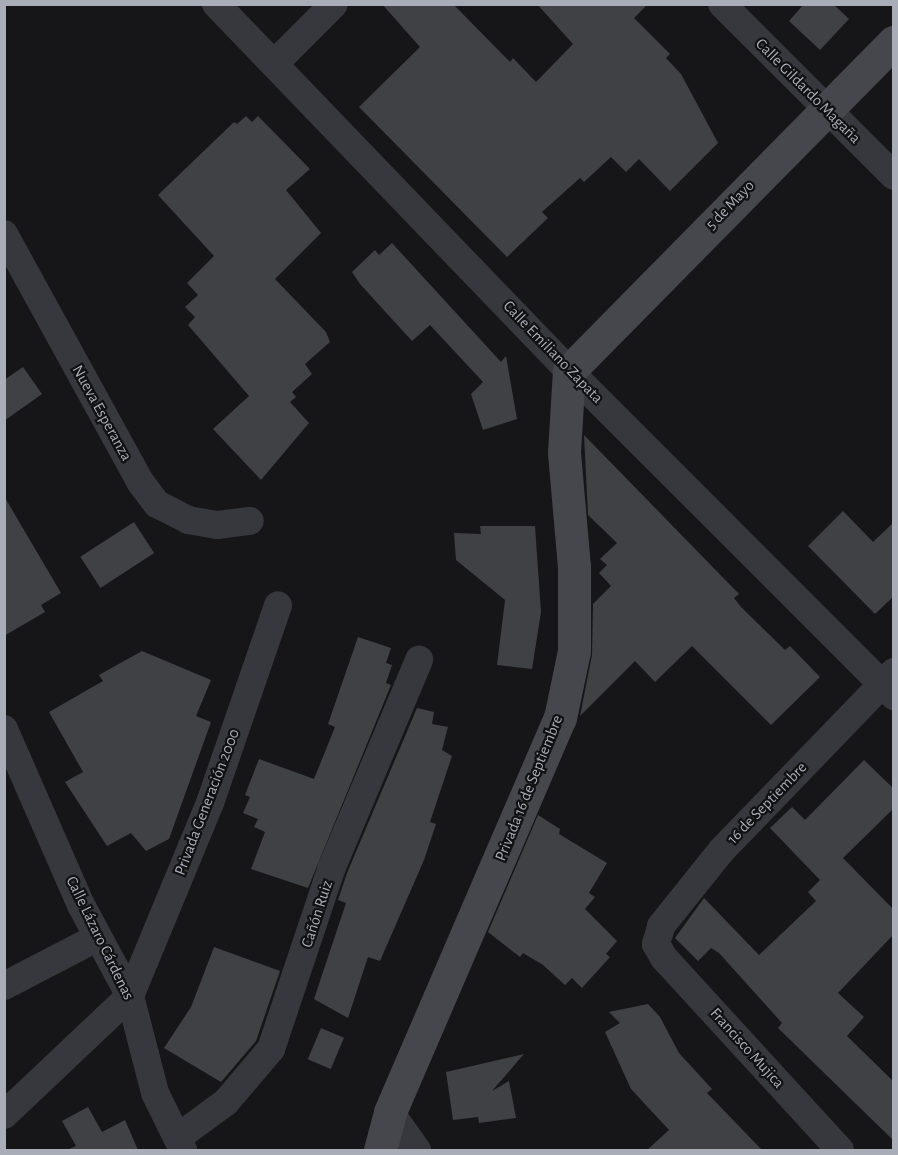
<!DOCTYPE html>
<html>
<head>
<meta charset="utf-8">
<style>
  body { margin:0 }
  #map { position:relative; width:898px; height:1155px; overflow:hidden; background:#161618; font-family:"Alegreya Sans",sans-serif }
  div>[style] { position:absolute }
  .building>* { inset:0; background:#404145; transform-origin:0 0 }
  .street>* { height:28px; margin:-14px; padding:0 14px; transform-origin:14px; border-radius:14px; background:#37383d }
  .secondary>* { height:33px; margin:-16.5px; padding:0 16.5px; transform-origin:16.5px; border-radius:16.5px; background:#45474d }
  span { translate:-50% -50%; white-space:nowrap; text-align:center; line-height:1.15; -webkit-text-stroke:4.5px #111113; paint-order:stroke }
  .street-label { font-size:16px; color:#a8adb8 }
  .frame { position:absolute; inset:0; border:6px solid #a8adb8; pointer-events:none }
</style>
</head>
<body>
<div id="map">
  <div class="building">
    <div style="clip-path:polygon(382px 4px,453px 4px,510px 62px,513px 58px,536px 82px,573px 44px,537px 4px,648px 4px,634px 18px,670px 54px,666px 58px,681px 74px,718px 143px,670px 191px,639px 159px,626px 172px,611px 157px,584px 182px,580px 178px,542px 212px,548px 218px,507px 257px,359px 107px,420px 47px)"></div>
    <div style="clip-path:polygon(804px 4px,833px 4px,849px 19px,820px 50px,789px 21px)"></div>
    <div style="clip-path:polygon(246px 116px,252px 122px,258px 116px,310px 169px,286px 190px,321px 233px,275px 279px,326px 332px,330px 342px,305px 364px,312px 374px,292px 392px,296px 397px,290px 402px,309px 423px,261px 480px,213px 429px,249px 396px,188px 325px,195px 317px,185px 307px,198px 295px,187px 283px,214px 256px,158px 195px,234px 122px,237px 124px)"></div>
    <div style="clip-path:polygon(392px 243px,501px 362px,506px 356px,517px 419px,483px 430px,471px 394px,483px 382px,430px 325px,412px 341px,360px 284px,352px 272px,375px 250px,379px 255px)"></div>
    <div style="clip-path:polygon(23px 367px,42px 394px,4px 421px,4px 380px)"></div>
    <div style="clip-path:polygon(584px 435px,739px 594px,734px 598px,741px 607px,785px 650px,790px 646px,820px 677px,771px 725px,692px 646px,655px 682px,635px 661px,580px 716px,592px 655px,593px 604px,611px 586px,599px 573px,607px 565px,600px 559px,617px 543px,588px 515px)"></div>
    <div style="clip-path:polygon(4px 496px,61px 593px,41px 605px,45px 612px,4px 636px)"></div>
    <div style="clip-path:polygon(843px 511px,873px 542px,894px 522px,894px 596px,875px 614px,808px 546px)"></div>
    <div style="left:134px;top:522px;width:37px;height:64px;rotate:57deg"></div>
    <div style="clip-path:polygon(480px 526px,535px 526px,541px 612px,532px 669px,497px 665px,505px 600px,456px 560px,454px 533px,481px 534px)"></div>
    <div style="clip-path:polygon(358px 637px,391px 648px,386px 663px,392px 665px,386px 683px,391px 685px,308px 888px,251px 869px,265px 832px,254px 827px,258px 819px,243px 813px,250px 797px,245px 795px,259px 759px,314px 779px,335px 727px,328px 724px)"></div>
    <div style="clip-path:polygon(142px 651px,211px 680px,196px 716px,211px 722px,169px 839px,146px 851px,131px 833px,107px 846px,65px 782px,83px 772px,49px 712px,103px 681px,99px 675px)"></div>
    <div style="clip-path:polygon(417px 708px,434px 712px,432px 724px,448px 727px,442px 750px,452px 756px,430px 822px,436px 824px,424px 860px,380px 961px,368px 957px,348px 1018px,314px 999px,346px 903px,338px 900px,347px 873px)"></div>
    <div style="clip-path:polygon(864px 760px,894px 789px,894px 808px,843px 858px,894px 910px,894px 934px,838px 993px,864px 1017px,847px 1036px,894px 1082px,894px 1141px,778px 1028px,782px 1023px,719px 953px,711px 948px,698px 961px,675px 938px,704px 898px,759px 955px,816px 901px,808px 892px,820px 880px,770px 828px,792px 807px,805px 820px)"></div>
    <div style="clip-path:polygon(538px 815px,560px 829px,559px 834px,607px 863px,589px 893px,595px 897px,585px 909px,617px 941px,606px 954px,610px 957px,582px 988px,572px 978px,565px 985px,543px 965px,523px 953px,520px 957px,488px 932px)"></div>
    <div style="clip-path:polygon(214px 947px,280px 971px,256px 1041px,221px 1082px,164px 1048px,191px 1007px)"></div>
    <div style="clip-path:polygon(648px 1004px,660px 1017px,679px 1053px,712px 1089px,707px 1093px,762px 1150px,647px 1150px,669px 1130px,631px 1089px,605px 1032px,620px 1023px,609px 1012px)"></div>
    <div style="left:321px;top:1028px;width:25px;height:34px;rotate:23deg"></div>
    <div style="clip-path:polygon(524px 1054px,492px 1091px,509px 1081px,516px 1118px,479px 1123px,478px 1117px,453px 1120px,446px 1072px)"></div>
    <div style="clip-path:polygon(88px 1107px,102px 1132px,125px 1120px,138px 1150px,67px 1150px,76px 1146px,62px 1121px)"></div>
  </div>
  <div class="street">
    <div style="left:216px;top:4px;width:509px;rotate:46.11deg"></div>
    <div style="left:569px;top:371px;width:460px;rotate:45deg"></div>
    <div style="left:722px;top:4px;width:243px;rotate:45deg"></div>
    <div style="left:275px;top:63px;width:83px;rotate:-45deg"></div>
    <div style="left:4px;top:234px;width:284px;rotate:61.2deg"></div>
    <div style="left:141px;top:483px;width:26px;rotate:53deg"></div>
    <div style="left:157px;top:504px;width:35px;rotate:27deg"></div>
    <div style="left:188px;top:520px;width:29px;rotate:10deg"></div>
    <div style="left:217px;top:525px;width:33px;rotate:-7deg"></div>
    <div style="left:4px;top:729px;width:192px;rotate:66.4deg"></div>
    <div style="left:81px;top:905px;width:103px;rotate:61.7deg"></div>
    <div style="left:130px;top:996px;width:100px;rotate:75.5deg"></div>
    <div style="left:155px;top:1093px;width:64px;rotate:63.8deg"></div>
    <div style="left:4px;top:986px;width:106px;rotate:-27.5deg"></div>
    <div style="left:390px;top:1112px;width:47px;rotate:54.6deg"></div>
    <div style="left:4px;top:1115px;width:173px;rotate:-43.4deg"></div>
    <div style="left:130px;top:996px;width:209px;rotate:-67.5deg"></div>
    <div style="left:210px;top:803px;width:209px;rotate:-71deg"></div>
    <div style="left:177px;top:1138px;width:61px;rotate:-36.3deg"></div>
    <div style="left:226px;top:1102px;width:70px;rotate:-49.7deg"></div>
    <div style="left:271px;top:1049px;width:192px;rotate:-71.5deg"></div>
    <div style="left:332px;top:867px;width:225px;rotate:-67.2deg"></div>
    <div style="left:840px;top:1150px;width:260px;rotate:-132.5deg"></div>
    <div style="left:664px;top:958px;width:16px;rotate:-120deg"></div>
    <div style="left:656px;top:944px;width:19px;rotate:-74deg"></div>
    <div style="left:661px;top:926px;width:96px;rotate:-51.3deg"></div>
    <div style="left:721px;top:851px;width:249px;rotate:-46deg"></div>
  </div>
  <div class="secondary">
    <div style="left:380px;top:1150px;width:39px;rotate:-75deg"></div>
    <div style="left:390px;top:1112px;width:429px;rotate:-66.7deg"></div>
    <div style="left:560px;top:718px;width:68px;rotate:-78.2deg"></div>
    <div style="left:574px;top:651px;width:84px;rotate:-90deg"></div>
    <div style="left:574px;top:567px;width:115px;rotate:-95deg"></div>
    <div style="left:564px;top:452px;width:81px;rotate:-86.5deg"></div>
    <div style="left:569px;top:371px;width:462px;rotate:-45.4deg"></div>
  </div>
  <div class="street-label">
    <span style="left:808px;top:91px;rotate:45deg">Calle Gildardo Magaña</span>
    <span style="left:730px;top:205px;rotate:-46deg">5 de Mayo</span>
    <span style="left:553px;top:352px;rotate:46deg">Calle Emiliano Zapata</span>
    <span style="left:102px;top:413px;rotate:61deg">Nueva Esperanza</span>
    <span style="left:529px;top:788px;rotate:-68deg">Privada 16 de Septiembre</span>
    <span style="left:207px;top:802px;rotate:-69deg">Privada Generación 2000</span>
    <span style="left:767px;top:803px;rotate:-46deg">16 de Septiembre</span>
    <span style="left:317px;top:914px;rotate:-72deg">Cañón Ruiz</span>
    <span style="left:100px;top:938px;rotate:64deg">Calle Lázaro Cárdenas</span>
    <span style="left:747px;top:1048px;rotate:48deg">Francisco Mujica</span>
  </div>
  <div class="frame"></div>
</div>
</body>
</html>
